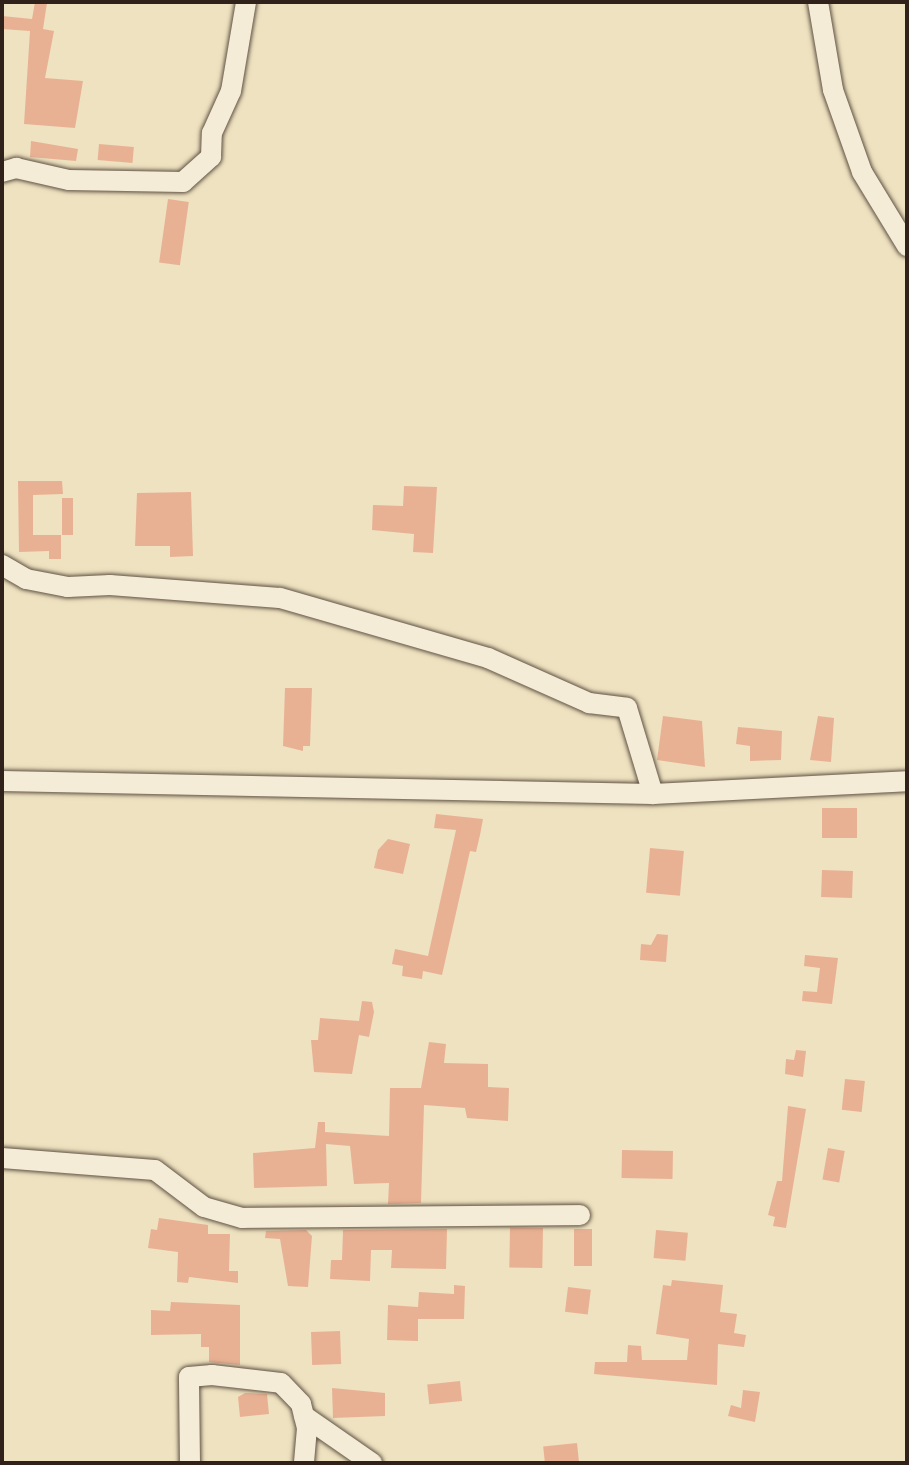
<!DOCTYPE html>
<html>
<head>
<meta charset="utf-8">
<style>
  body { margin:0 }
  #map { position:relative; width:909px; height:1465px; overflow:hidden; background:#eee2c0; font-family:"IM FELL Great Primer",serif }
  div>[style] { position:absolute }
  .building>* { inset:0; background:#e9b193; transform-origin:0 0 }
  .roads { filter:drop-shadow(0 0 2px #605244) drop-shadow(0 0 2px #605244) }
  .minor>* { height:20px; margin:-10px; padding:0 10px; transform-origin:10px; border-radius:10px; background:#f4ecd6 }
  span { translate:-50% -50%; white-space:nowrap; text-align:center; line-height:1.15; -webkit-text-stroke:7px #f4ecd6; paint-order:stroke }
  .frame { position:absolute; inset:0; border:4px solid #30221b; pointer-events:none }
</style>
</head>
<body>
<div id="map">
  <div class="building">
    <div style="clip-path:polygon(35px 2px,47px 3px,43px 29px,54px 31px,45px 78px,83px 81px,75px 128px,24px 124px,30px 31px,2px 29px,2px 16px,32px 19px)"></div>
    <div style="clip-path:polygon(31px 141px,78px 149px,76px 161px,30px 157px)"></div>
    <div style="left:99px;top:144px;width:35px;height:16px;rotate:5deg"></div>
    <div style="left:168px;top:199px;width:21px;height:64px;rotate:8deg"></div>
    <div style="clip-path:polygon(18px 481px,62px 481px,63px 494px,33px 495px,33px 535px,61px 535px,61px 559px,49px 559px,49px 551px,19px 552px)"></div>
    <div style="clip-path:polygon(404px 486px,437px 487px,433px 553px,413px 552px,414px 534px,372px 530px,373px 505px,403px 506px)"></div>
    <div style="clip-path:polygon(191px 492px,193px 556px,170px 557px,170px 546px,135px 546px,137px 493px)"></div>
    <div style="left:62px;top:498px;width:11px;height:37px"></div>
    <div style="clip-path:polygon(285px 688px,312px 688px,310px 746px,303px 746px,303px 751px,283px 746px)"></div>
    <div style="clip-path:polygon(663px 716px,702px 721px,705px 767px,657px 760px)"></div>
    <div style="clip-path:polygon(818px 716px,834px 718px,831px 762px,810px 760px)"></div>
    <div style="clip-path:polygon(738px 727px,782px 731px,781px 760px,750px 761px,750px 746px,736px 744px)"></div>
    <div style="left:822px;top:808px;width:35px;height:30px"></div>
    <div style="clip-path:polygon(436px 814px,483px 819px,480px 835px,476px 852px,470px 851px,442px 975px,423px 971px,422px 979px,402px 976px,403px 966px,392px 964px,395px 949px,428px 956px,456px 830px,434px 828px)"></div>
    <div style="clip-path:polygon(388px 839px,410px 844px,403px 874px,374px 868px,378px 850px)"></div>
    <div style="left:650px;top:848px;width:34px;height:45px;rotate:5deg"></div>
    <div style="left:822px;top:870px;width:31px;height:27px;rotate:2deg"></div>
    <div style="clip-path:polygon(657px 934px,668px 935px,666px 962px,640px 960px,641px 944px,651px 945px)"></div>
    <div style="clip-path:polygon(805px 955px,838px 958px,832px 1004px,802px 1001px,803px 991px,817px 992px,820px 968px,804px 966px)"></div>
    <div style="clip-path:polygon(362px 1001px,372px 1002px,374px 1012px,369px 1037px,359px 1035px,352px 1074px,314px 1072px,311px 1040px,318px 1040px,320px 1018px,359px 1021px)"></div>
    <div style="clip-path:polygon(429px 1042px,446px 1044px,444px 1063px,488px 1064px,488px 1087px,509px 1088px,508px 1121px,467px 1118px,465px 1108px,424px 1105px,421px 1203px,388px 1204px,389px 1183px,354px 1184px,350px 1146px,326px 1144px,327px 1186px,254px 1188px,253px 1153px,315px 1148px,318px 1122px,325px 1122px,325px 1132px,389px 1136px,390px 1088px,421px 1088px)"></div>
    <div style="clip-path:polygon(796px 1050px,806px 1051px,803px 1077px,785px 1074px,786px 1059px,794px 1060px)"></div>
    <div style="left:845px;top:1079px;width:20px;height:31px;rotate:6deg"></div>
    <div style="clip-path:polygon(788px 1106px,806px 1109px,786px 1228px,773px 1226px,775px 1217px,768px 1215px,777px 1181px,782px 1181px)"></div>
    <div style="left:828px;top:1148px;width:17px;height:32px;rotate:10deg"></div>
    <div style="left:622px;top:1150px;width:51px;height:28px;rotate:1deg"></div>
    <div style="clip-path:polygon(159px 1218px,208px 1225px,208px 1234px,230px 1234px,229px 1271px,238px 1271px,238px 1283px,189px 1277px,188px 1283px,177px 1282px,178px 1252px,148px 1248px,151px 1229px,157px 1230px)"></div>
    <div style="left:543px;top:1228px;width:40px;height:33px;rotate:91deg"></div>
    <div style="clip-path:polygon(447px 1229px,446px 1269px,391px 1268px,392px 1250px,371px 1250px,370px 1281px,330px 1279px,331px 1260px,342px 1260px,343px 1230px)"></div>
    <div style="left:574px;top:1229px;width:18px;height:37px"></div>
    <div style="clip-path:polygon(306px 1230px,312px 1236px,308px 1287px,288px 1286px,280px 1239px,265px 1238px,266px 1231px)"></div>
    <div style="left:656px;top:1230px;width:32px;height:28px;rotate:5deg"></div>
    <div style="clip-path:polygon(672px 1280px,723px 1285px,720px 1312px,737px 1314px,734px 1333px,746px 1335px,744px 1347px,718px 1344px,717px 1385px,594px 1374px,595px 1362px,627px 1362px,628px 1345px,641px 1346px,642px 1360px,687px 1360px,689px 1339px,656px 1334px,663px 1285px,671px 1286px)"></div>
    <div style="clip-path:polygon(454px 1285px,465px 1286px,464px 1319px,418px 1319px,418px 1341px,387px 1340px,388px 1305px,418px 1307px,419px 1292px,454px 1294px)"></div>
    <div style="left:568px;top:1287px;width:23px;height:25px;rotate:7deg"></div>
    <div style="clip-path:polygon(171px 1302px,240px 1305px,240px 1365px,209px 1362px,209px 1347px,201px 1347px,201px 1334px,151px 1335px,151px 1310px,170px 1311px)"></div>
    <div style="left:340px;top:1331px;width:33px;height:29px;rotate:88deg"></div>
    <div style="left:460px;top:1381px;width:20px;height:33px;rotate:84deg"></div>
    <div style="clip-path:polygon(332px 1388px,385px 1393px,385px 1416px,333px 1418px)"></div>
    <div style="clip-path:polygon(743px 1390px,760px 1392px,755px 1422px,728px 1416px,731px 1405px,741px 1408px)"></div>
    <div style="clip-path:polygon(245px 1393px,267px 1394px,269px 1414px,240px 1417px,238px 1397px)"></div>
    <div style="left:577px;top:1443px;width:18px;height:34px;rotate:84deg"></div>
  </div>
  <div class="roads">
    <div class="minor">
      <div style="left:818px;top:2px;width:89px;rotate:80.3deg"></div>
      <div style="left:833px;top:90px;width:87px;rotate:70.5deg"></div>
      <div style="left:862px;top:172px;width:87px;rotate:58.7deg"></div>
      <div style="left:2px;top:172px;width:15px;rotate:-16deg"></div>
      <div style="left:16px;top:168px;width:54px;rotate:12.8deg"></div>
      <div style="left:69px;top:180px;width:114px;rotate:1deg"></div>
      <div style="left:183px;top:182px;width:38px;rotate:-42deg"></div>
      <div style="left:211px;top:157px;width:24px;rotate:-88deg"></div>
      <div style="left:212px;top:133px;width:46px;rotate:-65.7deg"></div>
      <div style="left:231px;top:91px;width:90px;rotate:-80.4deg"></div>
      <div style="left:2px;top:565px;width:28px;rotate:30deg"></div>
      <div style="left:26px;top:579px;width:43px;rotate:10.8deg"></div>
      <div style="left:68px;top:587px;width:42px;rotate:-2.7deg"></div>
      <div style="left:110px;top:585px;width:170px;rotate:4.4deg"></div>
      <div style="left:280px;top:598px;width:216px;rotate:16.1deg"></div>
      <div style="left:488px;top:658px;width:111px;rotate:24deg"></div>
      <div style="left:589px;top:703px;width:38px;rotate:7deg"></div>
      <div style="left:627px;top:708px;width:90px;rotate:73.2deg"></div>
      <div style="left:2px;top:781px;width:651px;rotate:1.14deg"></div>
      <div style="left:653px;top:794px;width:254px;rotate:-2.9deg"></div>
      <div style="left:2px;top:1158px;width:153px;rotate:4.5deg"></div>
      <div style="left:155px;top:1170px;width:61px;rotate:37.1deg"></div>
      <div style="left:204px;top:1207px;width:40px;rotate:16deg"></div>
      <div style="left:242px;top:1218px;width:338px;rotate:-0.5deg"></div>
      <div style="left:304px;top:1416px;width:83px;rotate:34.7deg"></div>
      <div style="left:190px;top:1463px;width:86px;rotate:-90.7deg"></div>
      <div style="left:189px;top:1377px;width:23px;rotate:-5deg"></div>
      <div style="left:212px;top:1375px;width:69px;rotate:6.6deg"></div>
      <div style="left:281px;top:1383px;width:29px;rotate:46deg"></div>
      <div style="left:301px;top:1404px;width:25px;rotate:76deg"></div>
      <div style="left:307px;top:1428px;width:35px;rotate:95deg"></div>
    </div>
  </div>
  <div class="frame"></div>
</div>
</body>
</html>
